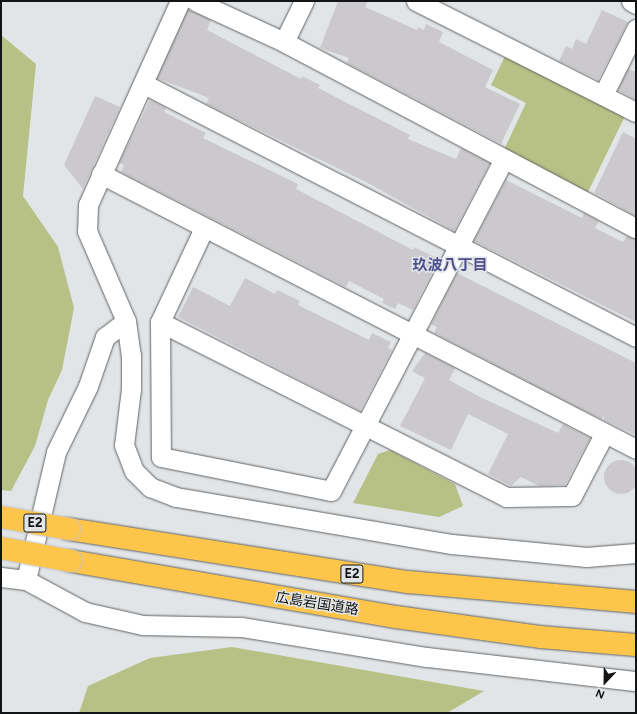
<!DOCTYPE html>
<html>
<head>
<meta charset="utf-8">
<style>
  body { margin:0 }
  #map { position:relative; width:637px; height:714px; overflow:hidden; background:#e2e5e7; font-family:Figtree,"Noto Sans JP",sans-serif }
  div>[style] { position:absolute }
  .green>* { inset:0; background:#b7c085 }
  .building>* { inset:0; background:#cbc9cb }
  .round { border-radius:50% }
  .roads { filter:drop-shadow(0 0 1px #616365) drop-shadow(0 0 1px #616365) }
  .minor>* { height:19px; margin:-9.5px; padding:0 9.5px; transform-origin:9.5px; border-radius:9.5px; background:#fff }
  .motorway>* { height:22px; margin:-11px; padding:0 11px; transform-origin:11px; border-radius:11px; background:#fec54b }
  .bridges { filter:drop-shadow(0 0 1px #c2c2c2) drop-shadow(0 0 1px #c2c2c2) }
  .motorway-bridge>* { height:22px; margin:-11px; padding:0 11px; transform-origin:11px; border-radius:11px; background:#fec54b }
  span { translate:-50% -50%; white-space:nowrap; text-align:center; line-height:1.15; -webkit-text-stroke:3px #e2e5e7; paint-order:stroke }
  .shield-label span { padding:1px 3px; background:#e2e5e7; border:1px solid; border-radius:3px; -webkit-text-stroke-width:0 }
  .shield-label { font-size:13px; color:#131415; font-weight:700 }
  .street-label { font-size:14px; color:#131415 }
  .neighbourhood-label { font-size:15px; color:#4f508e; font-weight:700 }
  .frame { position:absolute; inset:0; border:2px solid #131415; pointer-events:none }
  .north { position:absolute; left:585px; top:662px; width:40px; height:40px; -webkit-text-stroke:3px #e2e5e7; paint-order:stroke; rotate:202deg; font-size:11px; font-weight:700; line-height:16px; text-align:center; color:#131415 }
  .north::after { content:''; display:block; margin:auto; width:14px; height:18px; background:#131415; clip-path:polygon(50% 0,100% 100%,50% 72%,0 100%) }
</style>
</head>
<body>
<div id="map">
  <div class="green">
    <div style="clip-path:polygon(1px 35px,36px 64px,23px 196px,58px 247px,74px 308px,62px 370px,48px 400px,35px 446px,11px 491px,1px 490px)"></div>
    <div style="clip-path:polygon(505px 56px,626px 114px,587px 194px,502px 154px,526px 103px,491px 85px)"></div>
    <div style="clip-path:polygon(390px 450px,455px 484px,463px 506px,439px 517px,353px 503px,378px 454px)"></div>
    <div style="clip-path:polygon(232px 647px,484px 691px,447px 713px,79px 713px,88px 686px,150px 658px)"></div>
  </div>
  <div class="building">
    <div style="clip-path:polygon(338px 1px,368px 1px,365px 7px,417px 30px,418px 27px,424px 30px,426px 24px,443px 32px,439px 42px,493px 70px,485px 87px,520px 104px,501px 144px,347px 63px,349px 58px,320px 48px)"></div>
    <div style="clip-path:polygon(188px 9px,211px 20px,207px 30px,301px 79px,302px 76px,320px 85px,318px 88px,410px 135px,408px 139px,456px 159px,461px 148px,490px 163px,454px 231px,366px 182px,206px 104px,209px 98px,157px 78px)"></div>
    <div style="clip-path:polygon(602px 10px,628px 22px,598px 80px,559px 61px,566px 46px,572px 49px,576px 39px,586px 44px)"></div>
    <div style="clip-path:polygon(628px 69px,636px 72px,636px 100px,618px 90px)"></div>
    <div style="clip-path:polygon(95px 96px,120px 107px,83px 189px,64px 165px)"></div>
    <div style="clip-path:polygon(150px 100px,166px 108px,164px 112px,206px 133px,203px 138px,298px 184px,296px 189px,413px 250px,414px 247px,439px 259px,413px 310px,398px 303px,395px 309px,382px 303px,384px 299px,349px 281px,346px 287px,121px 172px,124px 165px,119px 163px)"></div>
    <div style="clip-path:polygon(623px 132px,636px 139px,636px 216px,594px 193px)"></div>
    <div style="clip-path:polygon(506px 180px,582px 218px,584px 213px,599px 221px,595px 228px,623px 242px,627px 236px,636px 239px,636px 322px,474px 241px)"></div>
    <div style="clip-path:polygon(457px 273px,636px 363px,636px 435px,604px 420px,604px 415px,602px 419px,587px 412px,434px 333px,437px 327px,431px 324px)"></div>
    <div style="clip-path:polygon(245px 278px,275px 294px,277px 290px,300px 301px,298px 305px,369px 340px,372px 333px,391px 342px,388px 348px,392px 350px,360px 411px,178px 317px,193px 287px,230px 306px)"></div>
    <div style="clip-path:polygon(425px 353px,455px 368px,449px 380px,480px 397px,558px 433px,563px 424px,590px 438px,565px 485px,539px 486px,521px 477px,511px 486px,488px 474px,508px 434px,468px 414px,451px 450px,400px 426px,425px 378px,412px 371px)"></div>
    <div class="round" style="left:604px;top:460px;width:34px;height:34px"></div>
  </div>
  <div class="roads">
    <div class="minor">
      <div style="left:180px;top:1px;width:224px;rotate:114.3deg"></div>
      <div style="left:88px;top:205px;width:26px;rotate:92deg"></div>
      <div style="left:87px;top:231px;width:98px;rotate:66.6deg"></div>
      <div style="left:126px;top:321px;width:34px;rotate:82deg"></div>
      <div style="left:131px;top:355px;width:34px;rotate:90deg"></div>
      <div style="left:131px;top:389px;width:56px;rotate:97.1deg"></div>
      <div style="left:124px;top:445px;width:28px;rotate:69deg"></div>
      <div style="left:134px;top:471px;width:23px;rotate:45deg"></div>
      <div style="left:150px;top:487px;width:28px;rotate:21deg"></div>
      <div style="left:176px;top:497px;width:280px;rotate:9.7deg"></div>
      <div style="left:452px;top:544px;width:135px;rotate:5.5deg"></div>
      <div style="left:586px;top:557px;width:50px;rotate:-4.6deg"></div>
      <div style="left:195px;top:1px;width:98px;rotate:24.7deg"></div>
      <div style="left:284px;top:42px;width:398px;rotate:27.9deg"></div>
      <div style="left:416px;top:1px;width:246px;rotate:26.8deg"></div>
      <div style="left:631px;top:1px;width:6px;rotate:31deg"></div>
      <div style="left:284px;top:42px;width:46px;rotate:-64deg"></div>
      <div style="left:144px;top:84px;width:553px;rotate:27.21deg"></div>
      <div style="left:603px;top:95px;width:74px;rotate:-63.4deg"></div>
      <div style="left:101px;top:174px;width:602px;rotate:27.2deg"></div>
      <div style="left:204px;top:228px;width:104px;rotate:115.1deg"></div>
      <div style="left:160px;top:322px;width:135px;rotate:89.6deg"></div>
      <div style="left:161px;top:457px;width:173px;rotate:11.3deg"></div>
      <div style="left:331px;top:491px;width:372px;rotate:-62.5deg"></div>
      <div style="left:160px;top:322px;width:388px;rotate:26.8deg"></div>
      <div style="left:506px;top:497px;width:66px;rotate:-0.9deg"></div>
      <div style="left:572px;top:496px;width:70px;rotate:-62.7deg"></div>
      <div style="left:1px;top:577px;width:25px;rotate:7deg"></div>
      <div style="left:26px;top:580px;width:67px;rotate:28.5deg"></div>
      <div style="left:85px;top:612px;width:58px;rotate:12.8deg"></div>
      <div style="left:142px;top:625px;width:99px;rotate:1.2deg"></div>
      <div style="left:241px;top:627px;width:188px;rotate:9.2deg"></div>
      <div style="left:427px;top:657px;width:210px;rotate:6.6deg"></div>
      <div style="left:26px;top:580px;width:131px;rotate:-76.8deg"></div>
      <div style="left:56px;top:452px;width:73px;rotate:-64.1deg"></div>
      <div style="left:88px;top:386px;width:52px;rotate:-70.9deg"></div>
      <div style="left:105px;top:337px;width:26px;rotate:-37deg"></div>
    </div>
    <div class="motorway">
      <div style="left:69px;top:529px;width:343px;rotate:8.9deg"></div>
      <div style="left:408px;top:582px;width:229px;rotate:5deg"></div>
      <div style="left:71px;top:561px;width:330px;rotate:9.8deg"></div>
      <div style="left:396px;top:617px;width:145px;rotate:7.9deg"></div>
      <div style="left:540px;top:637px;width:96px;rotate:4.8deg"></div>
    </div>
  </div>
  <div class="bridges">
    <div class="motorway-bridge">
      <div style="left:1px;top:517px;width:69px;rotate:10deg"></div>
      <div style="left:1px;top:548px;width:71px;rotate:10.5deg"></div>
    </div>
  </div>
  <div class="shield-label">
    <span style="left:35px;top:523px">E2</span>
    <span style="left:352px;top:574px">E2</span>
  </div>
  <div class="street-label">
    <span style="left:317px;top:604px;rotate:9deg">広島岩国道路</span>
  </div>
  <div class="neighbourhood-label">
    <span style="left:450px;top:266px">玖波八丁目</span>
  </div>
  <div class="frame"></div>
  <div class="north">N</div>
</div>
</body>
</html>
